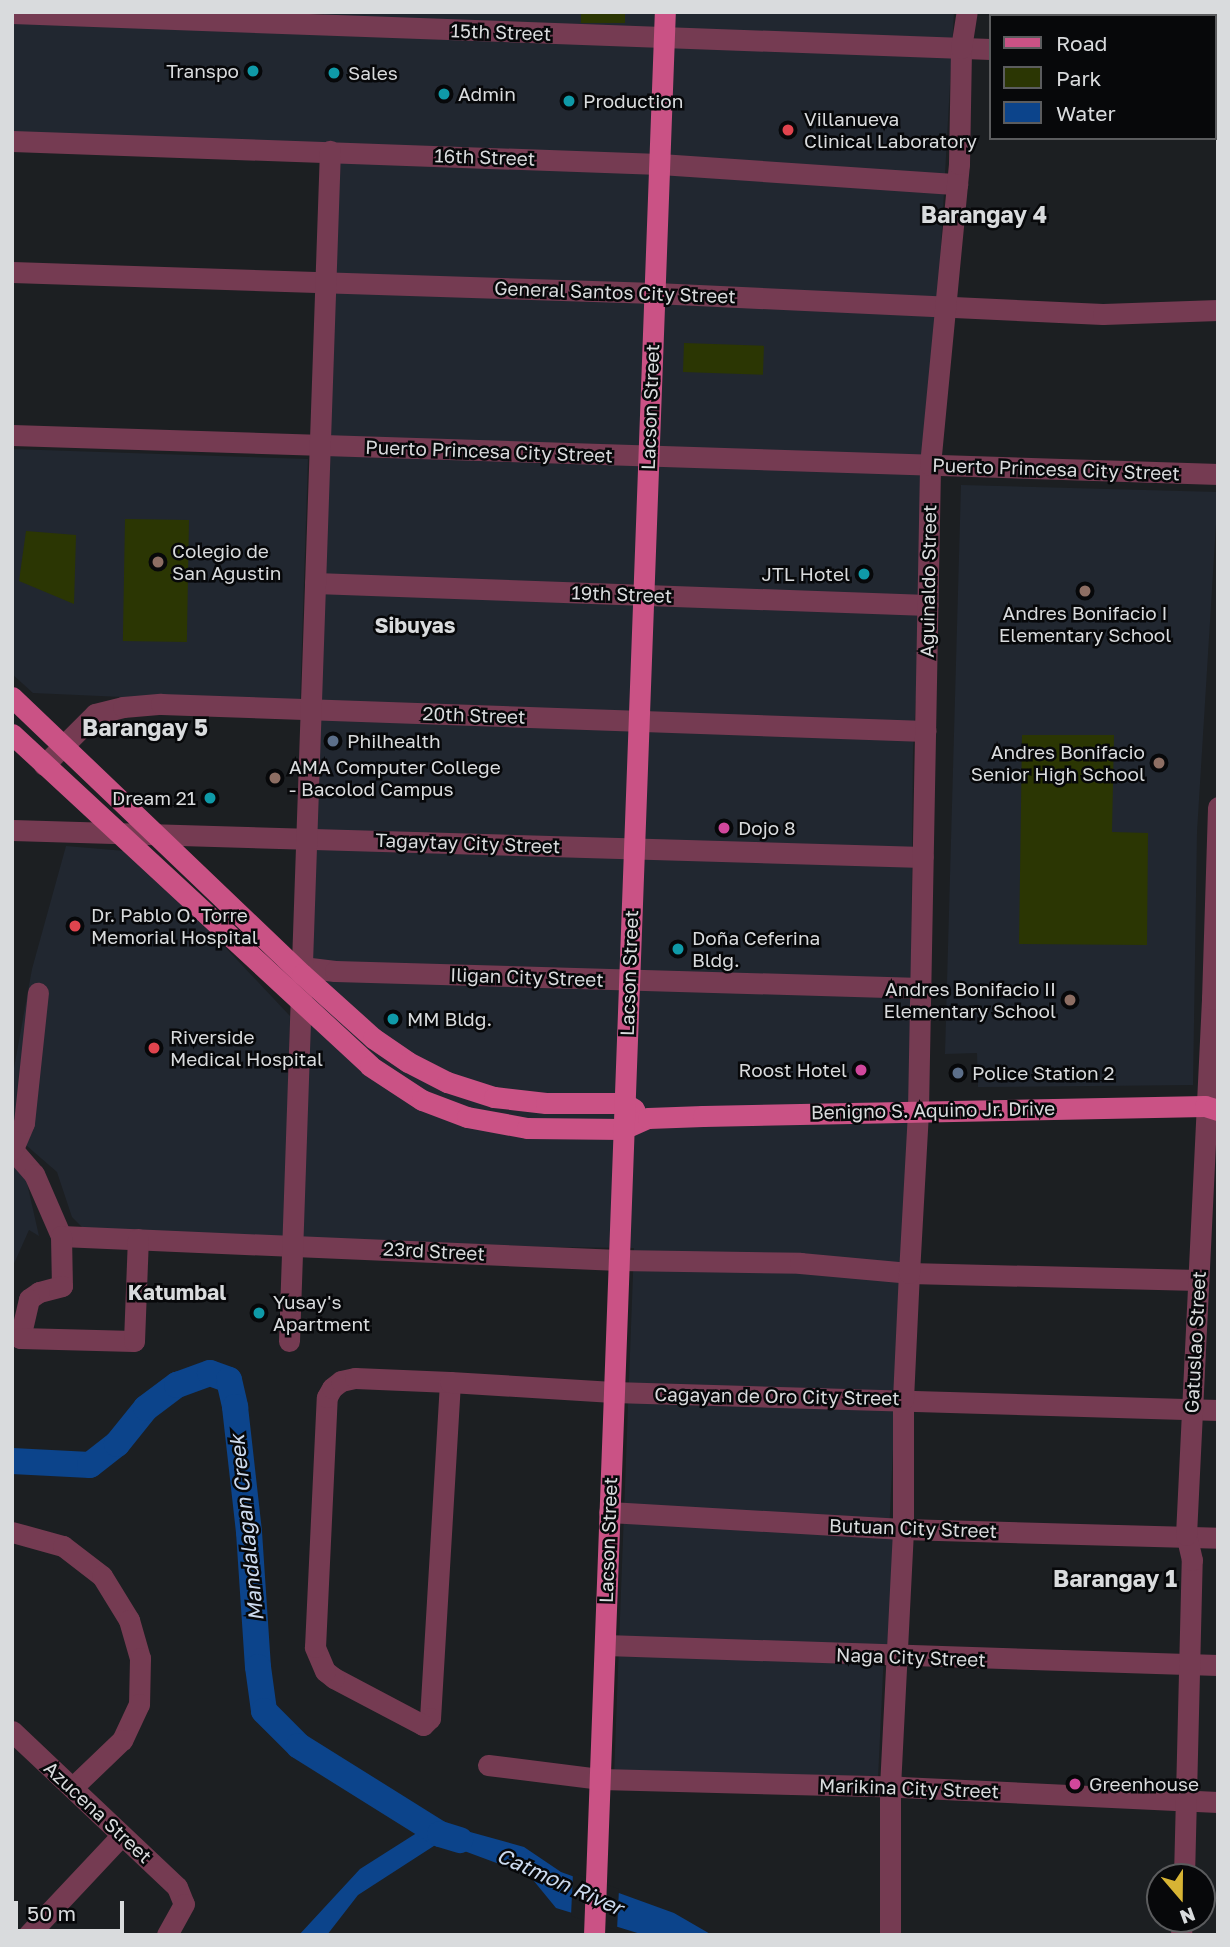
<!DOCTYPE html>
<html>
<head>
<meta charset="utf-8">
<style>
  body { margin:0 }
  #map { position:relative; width:1230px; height:1947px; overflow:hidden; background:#1c1f22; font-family:"Golos Text",sans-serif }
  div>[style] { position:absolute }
  .built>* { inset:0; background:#212730 }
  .green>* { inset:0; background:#2b3603; transform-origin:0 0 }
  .water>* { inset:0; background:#0c448b }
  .pier>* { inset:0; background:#1c1f22 }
  .river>* { height:26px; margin:-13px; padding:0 13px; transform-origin:13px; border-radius:13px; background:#0c448b }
  .minor>* { height:21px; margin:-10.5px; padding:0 10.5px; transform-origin:10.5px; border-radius:10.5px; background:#753b52 }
  .major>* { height:21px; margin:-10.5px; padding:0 10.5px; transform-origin:10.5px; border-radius:10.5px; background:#ca5285 }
  .dots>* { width:19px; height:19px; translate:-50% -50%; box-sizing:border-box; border:4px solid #07080a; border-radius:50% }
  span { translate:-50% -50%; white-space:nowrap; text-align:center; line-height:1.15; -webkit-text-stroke:5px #07080a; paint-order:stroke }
  .street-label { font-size:19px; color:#d9dbdd }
  .poi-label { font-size:19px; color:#d9dbdd }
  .right { translate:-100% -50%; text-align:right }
  .left { translate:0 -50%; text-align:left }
  .neighbourhood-label { font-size:21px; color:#d9dbdd; font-weight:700 }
  .water-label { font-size:21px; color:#ccdaee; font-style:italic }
  .quarter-label { font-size:23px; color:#d9dbdd; font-weight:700 }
  .frame { position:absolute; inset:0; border:14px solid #d9dbdd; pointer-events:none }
  .legend { position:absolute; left:989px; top:14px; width:228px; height:126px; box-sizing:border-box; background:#07080a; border:2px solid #5b5c5e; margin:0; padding:9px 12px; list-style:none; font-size:21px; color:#d9dbdd }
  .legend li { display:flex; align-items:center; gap:14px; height:35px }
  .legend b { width:35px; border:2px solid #5b5c5e }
  .north { position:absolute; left:1146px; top:1863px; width:70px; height:70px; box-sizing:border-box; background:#07080a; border:2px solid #5b5c5e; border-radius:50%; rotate:160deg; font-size:19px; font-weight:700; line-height:28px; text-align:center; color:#d9dbdd }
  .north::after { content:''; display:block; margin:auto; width:24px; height:32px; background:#d7b434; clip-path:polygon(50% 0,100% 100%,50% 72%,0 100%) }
  .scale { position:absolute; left:14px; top:1901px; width:110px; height:32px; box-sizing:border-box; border:4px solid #d9dbdd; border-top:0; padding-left:9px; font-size:21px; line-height:24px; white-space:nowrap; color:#d9dbdd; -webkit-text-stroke:5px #07080a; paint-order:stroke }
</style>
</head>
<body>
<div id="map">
  <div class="built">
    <div style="clip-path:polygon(324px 12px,954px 12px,913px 751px,910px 1094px,889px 1533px,897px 1534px,888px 1652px,884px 1652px,878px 1779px,614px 1776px,634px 1248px,293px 1244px,330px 151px,12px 132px,12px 22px,325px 32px)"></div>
    <div style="clip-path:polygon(12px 449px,308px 459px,300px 705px,33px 693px,12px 674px)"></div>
    <div style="clip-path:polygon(961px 485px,1218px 492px,1197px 832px,1193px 1085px,978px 1087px,977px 1053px,945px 1054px)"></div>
    <div style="clip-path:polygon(66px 846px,125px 851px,192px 912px,290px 1016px,286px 1239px,84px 1229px,72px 1217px,57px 1172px,12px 1133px,12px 1079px,32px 969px)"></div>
    <div style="clip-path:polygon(12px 1165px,25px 1174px,39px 1236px,29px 1230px,12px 1268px)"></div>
  </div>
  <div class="green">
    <div style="left:581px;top:12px;width:44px;height:11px"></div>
    <div style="left:684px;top:343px;width:80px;height:29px;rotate:2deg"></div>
    <div style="left:125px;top:519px;width:64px;height:122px;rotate:1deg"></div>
    <div style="clip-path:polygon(26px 531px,76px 535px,74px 604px,19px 581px)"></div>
    <div style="clip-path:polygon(1022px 735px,1114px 735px,1112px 832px,1148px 833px,1147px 945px,1019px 944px)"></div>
  </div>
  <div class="water">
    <div style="clip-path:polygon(434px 1822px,524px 1847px,561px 1872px,674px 1913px,712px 1935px,644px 1935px,556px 1908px,529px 1875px,440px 1842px,358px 1895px,327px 1935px,299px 1935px,360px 1869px)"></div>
  </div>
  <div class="pier">
    <div style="clip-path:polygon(573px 1873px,619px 1889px,617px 1930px,571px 1916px)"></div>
  </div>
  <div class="river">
    <div style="left:12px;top:1461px;width:78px;rotate:2.9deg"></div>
    <div style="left:90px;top:1465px;width:34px;rotate:-38deg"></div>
    <div style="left:117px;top:1444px;width:46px;rotate:-51.1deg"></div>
    <div style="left:146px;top:1408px;width:39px;rotate:-37deg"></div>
    <div style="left:177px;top:1385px;width:35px;rotate:-20deg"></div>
    <div style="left:210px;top:1373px;width:20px;rotate:20deg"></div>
    <div style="left:229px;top:1380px;width:28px;rotate:77deg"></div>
    <div style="left:235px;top:1407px;width:126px;rotate:83.6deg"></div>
    <div style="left:249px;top:1532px;width:135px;rotate:86.2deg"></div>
    <div style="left:258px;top:1667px;width:44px;rotate:82.2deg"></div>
    <div style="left:264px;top:1711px;width:49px;rotate:45deg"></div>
    <div style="left:299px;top:1746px;width:166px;rotate:32deg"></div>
    <div style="left:440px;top:1834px;width:21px;rotate:17deg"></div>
  </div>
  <div class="minor">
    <div style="left:12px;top:13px;width:979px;rotate:2.11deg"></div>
    <div style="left:12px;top:141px;width:648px;rotate:2.03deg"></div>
    <div style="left:660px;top:164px;width:298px;rotate:3.9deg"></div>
    <div style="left:12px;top:272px;width:643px;rotate:1.87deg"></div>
    <div style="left:655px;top:293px;width:448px;rotate:2.7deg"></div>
    <div style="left:1103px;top:314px;width:115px;rotate:-2deg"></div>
    <div style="left:12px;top:435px;width:1207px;rotate:1.85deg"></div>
    <div style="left:315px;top:583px;width:613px;rotate:2.06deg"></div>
    <div style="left:44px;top:765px;width:72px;rotate:-45deg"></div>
    <div style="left:95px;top:714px;width:29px;rotate:-14deg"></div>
    <div style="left:123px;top:707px;width:38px;rotate:-5deg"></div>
    <div style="left:161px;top:704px;width:765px;rotate:2.02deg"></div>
    <div style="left:12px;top:830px;width:911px;rotate:1.7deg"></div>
    <div style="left:302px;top:967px;width:33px;rotate:7deg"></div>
    <div style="left:335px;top:971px;width:586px;rotate:1.66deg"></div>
    <div style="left:12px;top:1149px;width:33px;rotate:49deg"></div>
    <div style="left:34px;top:1174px;width:68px;rotate:66.5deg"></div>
    <div style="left:61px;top:1236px;width:558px;rotate:2.47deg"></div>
    <div style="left:618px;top:1260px;width:182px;rotate:0.9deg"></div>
    <div style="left:800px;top:1263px;width:109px;rotate:5.2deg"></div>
    <div style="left:909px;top:1273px;width:289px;rotate:1.4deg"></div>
    <div style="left:13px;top:1149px;width:28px;rotate:-67deg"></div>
    <div style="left:24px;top:1123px;width:131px;rotate:-83.9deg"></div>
    <div style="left:61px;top:1236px;width:50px;rotate:88.9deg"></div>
    <div style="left:62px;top:1286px;width:24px;rotate:165deg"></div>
    <div style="left:39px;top:1292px;width:12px;rotate:145deg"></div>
    <div style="left:29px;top:1299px;width:40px;rotate:103deg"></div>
    <div style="left:20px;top:1338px;width:114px;rotate:1.5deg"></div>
    <div style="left:134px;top:1341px;width:102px;rotate:-87.8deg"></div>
    <div style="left:289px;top:1341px;width:1191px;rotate:-88.03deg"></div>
    <div style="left:450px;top:1382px;width:337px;rotate:93.4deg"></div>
    <div style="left:430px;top:1718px;width:10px;rotate:135deg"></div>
    <div style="left:423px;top:1725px;width:101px;rotate:-152.2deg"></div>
    <div style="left:334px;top:1678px;width:11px;rotate:-142deg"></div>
    <div style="left:325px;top:1671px;width:26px;rotate:-113deg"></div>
    <div style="left:315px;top:1647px;width:250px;rotate:-87.3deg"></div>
    <div style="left:327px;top:1397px;width:10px;rotate:-61deg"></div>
    <div style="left:332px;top:1388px;width:11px;rotate:-38deg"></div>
    <div style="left:341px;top:1381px;width:14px;rotate:-12deg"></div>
    <div style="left:355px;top:1378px;width:95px;rotate:2.4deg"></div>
    <div style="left:450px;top:1382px;width:163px;rotate:3.5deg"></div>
    <div style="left:613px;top:1392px;width:605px;rotate:1.7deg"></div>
    <div style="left:609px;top:1512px;width:294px;rotate:3.3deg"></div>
    <div style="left:903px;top:1529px;width:315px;rotate:1.6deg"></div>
    <div style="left:12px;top:1532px;width:53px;rotate:15.4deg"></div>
    <div style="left:63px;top:1546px;width:49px;rotate:37.6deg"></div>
    <div style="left:102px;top:1576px;width:52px;rotate:58.5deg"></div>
    <div style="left:129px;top:1620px;width:40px;rotate:74deg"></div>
    <div style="left:140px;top:1658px;width:46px;rotate:91.2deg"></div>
    <div style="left:139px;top:1704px;width:40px;rotate:115deg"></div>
    <div style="left:122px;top:1740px;width:69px;rotate:136.2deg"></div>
    <div style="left:605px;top:1645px;width:613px;rotate:1.87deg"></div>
    <div style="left:12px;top:1731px;width:227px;rotate:43.4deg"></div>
    <div style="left:177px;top:1887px;width:18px;rotate:68deg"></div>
    <div style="left:184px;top:1904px;width:35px;rotate:119deg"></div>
    <div style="left:488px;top:1765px;width:114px;rotate:7.1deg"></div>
    <div style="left:601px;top:1779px;width:300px;rotate:1.5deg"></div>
    <div style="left:901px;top:1787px;width:317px;rotate:2.7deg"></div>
    <div style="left:1184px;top:1877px;width:317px;rotate:-88.6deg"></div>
    <div style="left:1192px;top:1560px;width:26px;rotate:-103deg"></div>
    <div style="left:1186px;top:1535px;width:537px;rotate:-87.22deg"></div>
    <div style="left:1212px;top:999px;width:192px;rotate:-88.2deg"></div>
    <div style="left:28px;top:1935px;width:136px;rotate:-46.8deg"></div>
    <div style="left:890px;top:1935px;width:148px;rotate:-90deg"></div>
    <div style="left:890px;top:1787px;width:258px;rotate:-87.1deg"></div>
    <div style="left:903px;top:1529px;width:130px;rotate:-90deg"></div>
    <div style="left:903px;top:1399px;width:126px;rotate:-87.3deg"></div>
    <div style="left:909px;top:1273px;width:163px;rotate:-86.8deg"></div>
    <div style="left:918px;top:1110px;width:645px;rotate:-88.93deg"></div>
    <div style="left:930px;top:465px;width:302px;rotate:-84.5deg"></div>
    <div style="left:959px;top:164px;width:116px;rotate:-89deg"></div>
    <div style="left:961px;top:48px;width:36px;rotate:-81deg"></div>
    <div style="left:1181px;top:1935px;width:16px;rotate:-86deg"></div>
  </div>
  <div class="major">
    <div style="left:12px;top:697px;width:401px;rotate:43.7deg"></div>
    <div style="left:302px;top:974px;width:96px;rotate:42deg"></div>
    <div style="left:373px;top:1038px;width:42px;rotate:34.4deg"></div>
    <div style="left:408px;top:1062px;width:44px;rotate:27.1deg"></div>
    <div style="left:447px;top:1082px;width:49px;rotate:17.7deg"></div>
    <div style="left:494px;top:1097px;width:52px;rotate:6.6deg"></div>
    <div style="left:546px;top:1103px;width:78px"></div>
    <div style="left:624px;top:1103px;width:12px;rotate:31deg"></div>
    <div style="left:12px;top:734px;width:488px;rotate:42.8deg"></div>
    <div style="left:370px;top:1066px;width:62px;rotate:33.2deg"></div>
    <div style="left:422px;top:1100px;width:48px;rotate:20.7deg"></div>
    <div style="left:467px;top:1117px;width:61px;rotate:10.4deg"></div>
    <div style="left:527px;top:1128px;width:96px;rotate:0.6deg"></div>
    <div style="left:623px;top:1129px;width:27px;rotate:-24deg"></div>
    <div style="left:648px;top:1118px;width:55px;rotate:-2.1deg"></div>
    <div style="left:703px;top:1116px;width:502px;rotate:-1.14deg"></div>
    <div style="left:1205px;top:1106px;width:14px;rotate:17deg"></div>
    <div style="left:594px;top:1935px;width:1924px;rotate:-87.89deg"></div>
  </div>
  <div class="dots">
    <div style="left:253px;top:71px;background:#0f9aa8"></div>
    <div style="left:334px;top:73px;background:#0f9aa8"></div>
    <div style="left:444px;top:94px;background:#0f9aa8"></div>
    <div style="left:569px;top:101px;background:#0f9aa8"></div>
    <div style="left:788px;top:130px;background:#e0444e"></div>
    <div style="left:158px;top:562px;background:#8d6e63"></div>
    <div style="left:864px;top:574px;background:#0f9aa8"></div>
    <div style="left:1085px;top:591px;background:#8d6e63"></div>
    <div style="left:333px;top:741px;background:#5c6f8a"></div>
    <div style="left:1159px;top:763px;background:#8d6e63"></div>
    <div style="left:275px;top:778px;background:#8d6e63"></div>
    <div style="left:210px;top:798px;background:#0f9aa8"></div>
    <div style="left:724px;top:828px;background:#d1479c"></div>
    <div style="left:75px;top:926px;background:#e0444e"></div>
    <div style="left:678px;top:949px;background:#0f9aa8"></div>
    <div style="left:1070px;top:1000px;background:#8d6e63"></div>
    <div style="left:393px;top:1019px;background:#0f9aa8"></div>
    <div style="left:154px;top:1048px;background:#e0444e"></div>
    <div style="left:861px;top:1070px;background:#d1479c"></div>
    <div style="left:958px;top:1073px;background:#5c6f8a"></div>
    <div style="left:259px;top:1313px;background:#0f9aa8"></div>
    <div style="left:1075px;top:1784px;background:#d1479c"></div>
  </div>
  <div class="street-label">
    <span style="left:501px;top:32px;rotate:2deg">15th Street</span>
    <span style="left:485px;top:157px;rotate:2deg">16th Street</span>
    <span style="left:615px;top:292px;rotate:2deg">General Santos City Street</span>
    <span style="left:650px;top:407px;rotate:-88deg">Lacson Street</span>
    <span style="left:489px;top:451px;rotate:2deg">Puerto Princesa City Street</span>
    <span style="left:1056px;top:469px;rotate:2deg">Puerto Princesa City Street</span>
    <span style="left:928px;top:581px;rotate:-89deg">Aguinaldo Street</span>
    <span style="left:622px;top:594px;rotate:2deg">19th Street</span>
    <span style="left:474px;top:715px;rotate:2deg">20th Street</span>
    <span style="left:468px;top:843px;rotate:2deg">Tagaytay City Street</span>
    <span style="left:629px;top:973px;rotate:-88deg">Lacson Street</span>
    <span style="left:527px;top:977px;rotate:2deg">Iligan City Street</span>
    <span style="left:933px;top:1110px;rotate:-1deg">Benigno S. Aquino Jr. Drive</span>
    <span style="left:434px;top:1251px;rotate:3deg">23rd Street</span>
    <span style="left:1195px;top:1342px;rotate:-87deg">Gatuslao Street</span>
    <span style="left:777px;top:1396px;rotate:1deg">Cagayan de Oro City Street</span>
    <span style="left:913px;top:1528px;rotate:2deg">Butuan City Street</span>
    <span style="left:608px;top:1540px;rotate:-88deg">Lacson Street</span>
    <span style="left:911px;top:1657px;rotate:2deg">Naga City Street</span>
    <span style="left:909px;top:1788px;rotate:2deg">Marikina City Street</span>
    <span style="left:98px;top:1812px;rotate:43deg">Azucena Street</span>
  </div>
  <div class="poi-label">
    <span class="right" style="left:239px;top:71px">Transpo</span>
    <span class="left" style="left:348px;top:73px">Sales</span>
    <span class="left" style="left:458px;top:94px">Admin</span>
    <span class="left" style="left:583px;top:101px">Production</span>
    <span class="left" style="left:804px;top:130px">Villanueva<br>Clinical Laboratory</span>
    <span class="left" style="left:172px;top:562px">Colegio de<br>San Agustin</span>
    <span class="right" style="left:850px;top:574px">JTL Hotel</span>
    <span style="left:1085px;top:624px">Andres Bonifacio I<br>Elementary School</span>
    <span class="left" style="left:347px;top:741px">Philhealth</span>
    <span class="right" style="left:1145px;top:763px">Andres Bonifacio<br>Senior High School</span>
    <span class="left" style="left:289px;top:778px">AMA Computer College<br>- Bacolod Campus</span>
    <span class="right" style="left:196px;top:798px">Dream 21</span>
    <span class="left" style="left:738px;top:828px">Dojo 8</span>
    <span class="left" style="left:91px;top:926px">Dr. Pablo O. Torre<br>Memorial Hospital</span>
    <span class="left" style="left:692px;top:949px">Doña Ceferina<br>Bldg.</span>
    <span class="right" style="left:1056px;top:1000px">Andres Bonifacio II<br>Elementary School</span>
    <span class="left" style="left:407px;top:1019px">MM Bldg.</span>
    <span class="left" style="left:170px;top:1048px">Riverside<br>Medical Hospital</span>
    <span class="right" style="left:847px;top:1070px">Roost Hotel</span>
    <span class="left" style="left:972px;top:1073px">Police Station 2</span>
    <span class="left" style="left:273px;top:1313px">Yusay's<br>Apartment</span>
    <span class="left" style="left:1089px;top:1784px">Greenhouse</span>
  </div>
  <div class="neighbourhood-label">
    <span style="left:415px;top:625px">Sibuyas</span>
    <span style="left:177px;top:1292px">Katumbal</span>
  </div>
  <div class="water-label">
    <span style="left:246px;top:1528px;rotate:-96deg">Mandalagan Creek</span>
    <span style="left:560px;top:1881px;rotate:24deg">Catmon River</span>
  </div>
  <div class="quarter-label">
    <span style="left:984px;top:214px">Barangay 4</span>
    <span style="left:145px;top:727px">Barangay 5</span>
    <span style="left:1115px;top:1578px">Barangay 1</span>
  </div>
  <div class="frame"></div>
  <ul class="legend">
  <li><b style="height:9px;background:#ca5285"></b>Road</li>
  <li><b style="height:19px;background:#2b3603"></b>Park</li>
  <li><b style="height:19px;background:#0c448b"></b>Water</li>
  </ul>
  <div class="north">N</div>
  <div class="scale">50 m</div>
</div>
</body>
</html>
